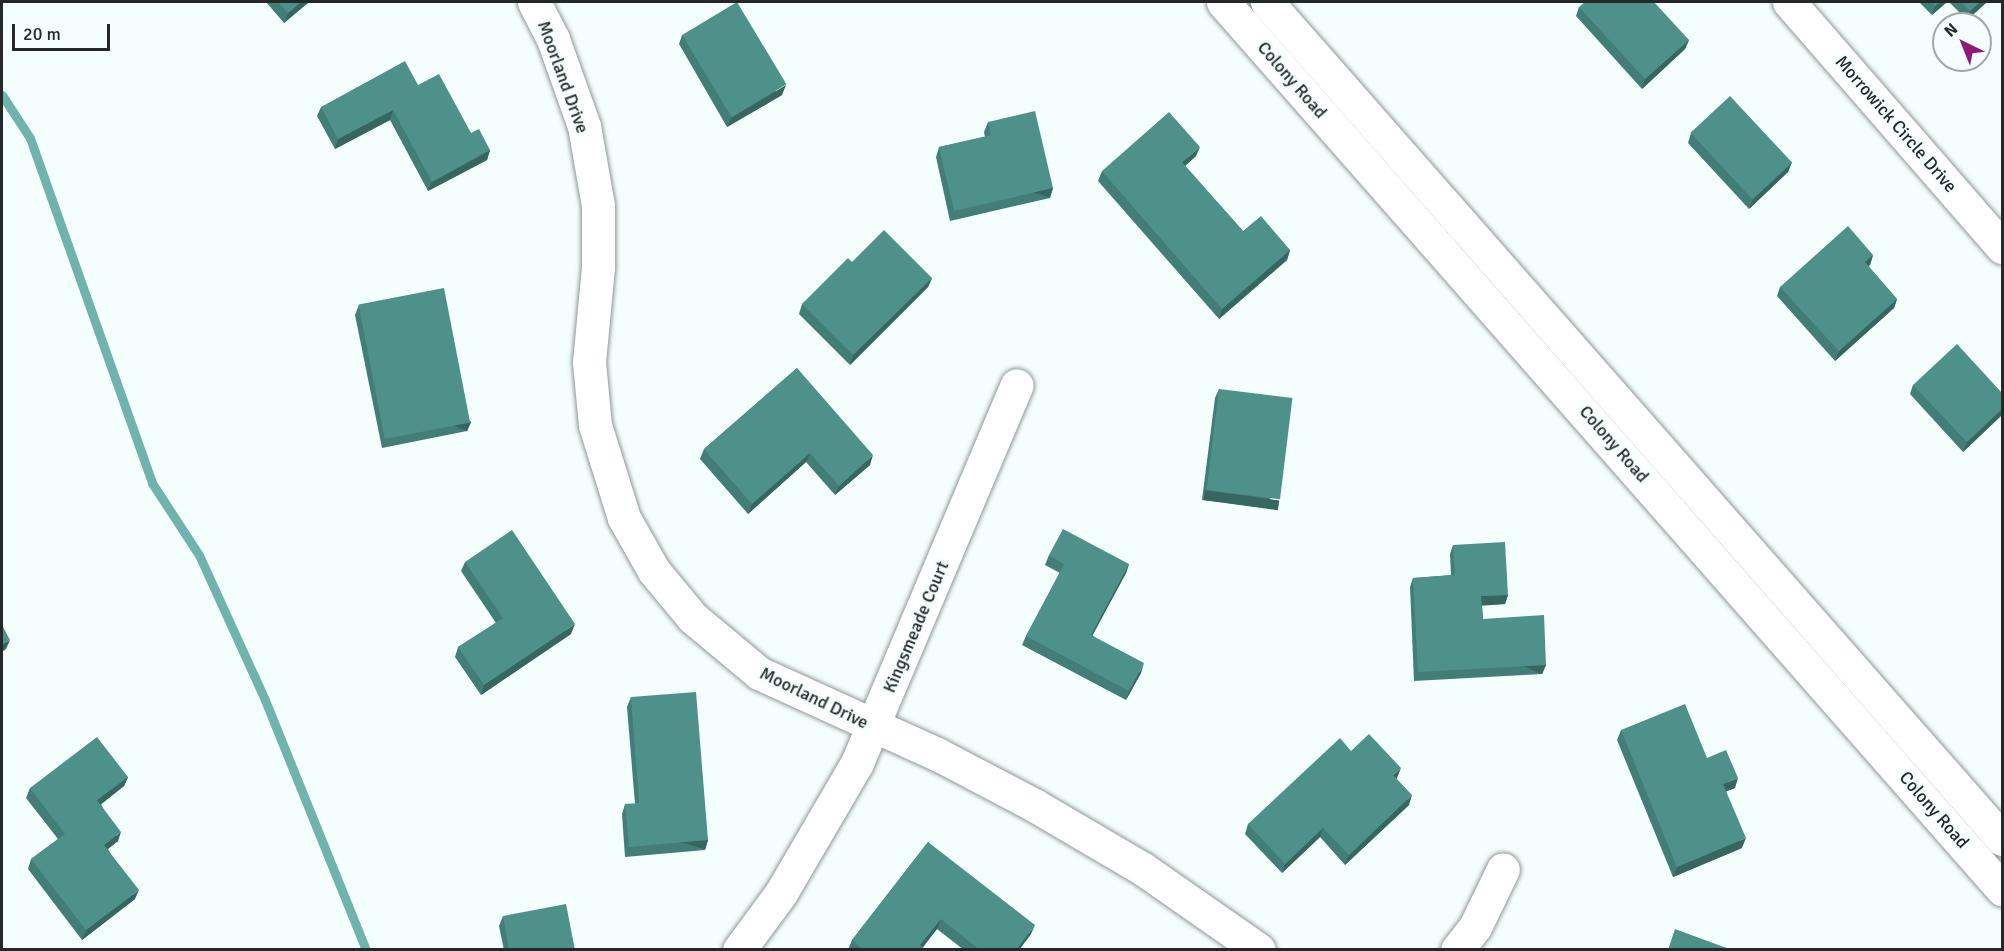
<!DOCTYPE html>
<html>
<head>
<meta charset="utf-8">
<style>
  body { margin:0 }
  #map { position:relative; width:2004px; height:951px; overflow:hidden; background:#f4fefd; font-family:Signika,sans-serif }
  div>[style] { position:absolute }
  .stream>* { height:9px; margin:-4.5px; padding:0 4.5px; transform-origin:4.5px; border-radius:4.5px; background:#6fb3ac }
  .roads { filter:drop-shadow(0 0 2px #8f9897) drop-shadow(0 0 2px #8f9897) }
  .minor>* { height:33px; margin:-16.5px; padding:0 16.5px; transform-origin:16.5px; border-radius:16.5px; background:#fff }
  .major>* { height:33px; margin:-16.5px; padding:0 16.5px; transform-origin:16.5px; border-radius:16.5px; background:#fff }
  .wall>* { inset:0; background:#437d78 }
  .shaded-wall>* { inset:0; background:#376661; transform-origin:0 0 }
  .building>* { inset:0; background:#4e918b; transform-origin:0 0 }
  span { translate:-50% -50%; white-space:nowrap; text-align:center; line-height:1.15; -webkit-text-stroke:6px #f4fefd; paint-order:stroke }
  .street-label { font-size:18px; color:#242828 }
  .frame { position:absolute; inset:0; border:3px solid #242828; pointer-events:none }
  .north { position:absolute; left:1932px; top:12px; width:60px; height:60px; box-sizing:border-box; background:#f4fefd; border:2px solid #a1a8a8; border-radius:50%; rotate:317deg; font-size:16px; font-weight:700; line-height:24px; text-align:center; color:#242828 }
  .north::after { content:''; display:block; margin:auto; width:21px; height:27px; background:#901978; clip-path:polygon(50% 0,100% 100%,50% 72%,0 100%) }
  .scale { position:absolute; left:12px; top:24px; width:98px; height:27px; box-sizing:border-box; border:3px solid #242828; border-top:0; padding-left:8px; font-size:18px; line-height:21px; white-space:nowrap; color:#242828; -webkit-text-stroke:4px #f4fefd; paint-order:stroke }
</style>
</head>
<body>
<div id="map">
  <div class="stream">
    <div style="left:2px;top:95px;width:51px;rotate:56.9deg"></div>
    <div style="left:30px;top:138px;width:366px;rotate:70.5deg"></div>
    <div style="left:152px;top:483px;width:86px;rotate:56.9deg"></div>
    <div style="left:199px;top:555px;width:159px;rotate:65.5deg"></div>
    <div style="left:265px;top:700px;width:270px;rotate:68deg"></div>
  </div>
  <div class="roads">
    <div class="minor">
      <div style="left:534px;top:2px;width:42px;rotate:62.8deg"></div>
      <div style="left:553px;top:39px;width:92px;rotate:70.4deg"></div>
      <div style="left:584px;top:126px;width:80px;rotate:80deg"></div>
      <div style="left:598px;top:205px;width:62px;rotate:90deg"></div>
      <div style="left:598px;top:267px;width:95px;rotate:95.4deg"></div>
      <div style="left:589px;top:362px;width:63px;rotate:84.6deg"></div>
      <div style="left:595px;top:425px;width:97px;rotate:72.7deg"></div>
      <div style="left:624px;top:518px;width:61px;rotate:60.5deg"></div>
      <div style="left:654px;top:571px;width:61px;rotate:50.3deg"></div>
      <div style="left:693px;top:618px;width:86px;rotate:39.8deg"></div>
      <div style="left:759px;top:673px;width:196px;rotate:24.5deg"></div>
      <div style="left:937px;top:754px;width:110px;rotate:27.7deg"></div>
      <div style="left:1034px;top:805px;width:126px;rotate:30.4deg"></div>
      <div style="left:1143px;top:869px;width:141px;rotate:34.9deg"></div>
      <div style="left:1789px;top:2px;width:325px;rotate:49deg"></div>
      <div style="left:739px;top:950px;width:71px;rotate:-53.6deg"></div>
      <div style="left:781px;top:893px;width:151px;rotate:-59.7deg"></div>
      <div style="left:857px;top:763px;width:410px;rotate:-67.1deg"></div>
      <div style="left:1457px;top:950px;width:29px;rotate:-52deg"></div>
      <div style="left:1475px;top:927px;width:64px;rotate:-64.2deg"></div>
    </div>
    <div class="major">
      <div style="left:1223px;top:2px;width:1181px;rotate:48.71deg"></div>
      <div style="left:1267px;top:2px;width:1114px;rotate:48.71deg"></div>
    </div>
  </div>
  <div class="wall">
    <div style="clip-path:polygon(266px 2px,309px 2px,284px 23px)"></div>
    <div style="clip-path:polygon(1919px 2px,1947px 2px,1932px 15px)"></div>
    <div style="clip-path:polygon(1949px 2px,1987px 2px,1967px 20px)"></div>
    <div style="clip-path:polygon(1579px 7px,1689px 40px,1685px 49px,1642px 89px,1576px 16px)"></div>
    <div style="clip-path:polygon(682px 35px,782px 95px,727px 127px,679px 44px)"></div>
    <div style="clip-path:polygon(418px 85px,490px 150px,487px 160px,428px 191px,390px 120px,335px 149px,317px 116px,321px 107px)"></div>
    <div style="clip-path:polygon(988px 122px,1053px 188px,1050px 198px,950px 221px,936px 157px,939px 147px,985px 137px,984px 132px)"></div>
    <div style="clip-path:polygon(1691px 133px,1792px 162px,1788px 172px,1749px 209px,1688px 143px)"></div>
    <div style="clip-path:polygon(1196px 156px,1185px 166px,1243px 231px,1290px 250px,1287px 260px,1219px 319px,1098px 181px,1102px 171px)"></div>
    <div style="clip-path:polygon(1873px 255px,1870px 265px,1868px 266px,1897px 299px,1894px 308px,1835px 361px,1777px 296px,1780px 287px)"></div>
    <div style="clip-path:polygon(852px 262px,932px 278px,928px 287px,850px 365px,799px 314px,802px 304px)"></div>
    <div style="clip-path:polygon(359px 305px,471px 422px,467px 431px,382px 448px,355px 315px)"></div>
    <div style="clip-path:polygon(797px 368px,870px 465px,835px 495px,806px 462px,748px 514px,700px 459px,704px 449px)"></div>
    <div style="clip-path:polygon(1913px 385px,2002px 393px,2002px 415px,1963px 452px,1910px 394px)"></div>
    <div style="clip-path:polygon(1219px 389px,1275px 509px,1202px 500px,1215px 398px)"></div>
    <div style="clip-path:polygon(1453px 545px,1508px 595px,1505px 604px,1482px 605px,1483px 619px,1546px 665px,1542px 674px,1414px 681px,1410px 587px,1413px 578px,1451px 575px,1450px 554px)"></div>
    <div style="clip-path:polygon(1049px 555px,1129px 564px,1126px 573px,1092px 635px,1141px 673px,1126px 700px,1022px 645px,1026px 636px,1060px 573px,1045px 565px)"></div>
    <div style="clip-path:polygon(465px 562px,571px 634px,481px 695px,455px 657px,458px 647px,496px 623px,461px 571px)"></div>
    <div style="clip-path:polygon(631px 697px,708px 840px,705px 850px,625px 857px,622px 814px,625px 804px,635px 804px,627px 707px)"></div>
    <div style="clip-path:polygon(1621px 730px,1707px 758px,1735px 788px,1726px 791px,1742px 848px,1673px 877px,1617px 740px)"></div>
    <div style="clip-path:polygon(1351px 751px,1397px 778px,1396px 779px,1409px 805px,1345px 865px,1320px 837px,1282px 873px,1245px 834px,1248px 824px)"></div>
    <div style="clip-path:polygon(128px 777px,124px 786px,101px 804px,118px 841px,108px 849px,135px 899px,82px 940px,28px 869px,31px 859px,58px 839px,26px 798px,30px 788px)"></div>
    <div style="clip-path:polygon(928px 842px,1031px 934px,1019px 950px,964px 950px,937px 929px,922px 947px,925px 950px,848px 950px,852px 940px)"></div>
    <div style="clip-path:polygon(503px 916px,575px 950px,504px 950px,499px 926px)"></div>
  </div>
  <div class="shaded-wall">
    <div style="clip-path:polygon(301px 2px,309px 2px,284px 23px,288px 13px)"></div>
    <div style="clip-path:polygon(1940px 2px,1947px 2px,1932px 15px,1935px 6px)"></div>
    <div style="clip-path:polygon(1980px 2px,1987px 2px,1967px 20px,1970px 11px)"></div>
    <div style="clip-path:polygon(1689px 40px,1685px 49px,1642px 89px,1645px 79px)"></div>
    <div style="clip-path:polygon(786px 85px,782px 95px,727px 127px,731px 118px)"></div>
    <div style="clip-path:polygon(393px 110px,390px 120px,335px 149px,338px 139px)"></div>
    <div style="clip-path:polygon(1200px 147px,1196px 156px,1178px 172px,1182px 162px)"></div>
    <div style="clip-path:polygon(490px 150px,487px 160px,428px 191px,432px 182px)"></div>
    <div style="clip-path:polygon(1792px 162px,1788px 172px,1749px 209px,1753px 199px)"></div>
    <div style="left:1053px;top:188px;width:10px;height:102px;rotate:107deg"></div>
    <div style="clip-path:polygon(1290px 250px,1287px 260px,1219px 319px,1222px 309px)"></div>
    <div style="clip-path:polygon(1873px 255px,1870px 265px,1861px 272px,1865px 262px)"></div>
    <div style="clip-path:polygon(932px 278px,928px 287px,850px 365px,853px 355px)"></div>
    <div style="clip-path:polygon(1897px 299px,1894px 308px,1835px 361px,1839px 351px)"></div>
    <div style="clip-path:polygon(2002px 409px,2002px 415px,1963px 452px,1967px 442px)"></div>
    <div style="left:471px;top:422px;width:10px;height:88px;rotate:114deg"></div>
    <div style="clip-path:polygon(810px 453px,806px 462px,748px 514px,752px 504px)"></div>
    <div style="clip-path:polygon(873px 455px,870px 465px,835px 495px,839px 486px)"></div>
    <div style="left:1205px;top:490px;width:75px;height:10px;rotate:8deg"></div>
    <div style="clip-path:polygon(1129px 564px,1126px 573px,1088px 644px,1091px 635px)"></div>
    <div style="clip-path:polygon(1508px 595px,1505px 604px,1478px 606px,1481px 596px)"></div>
    <div style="clip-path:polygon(575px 624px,571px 634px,481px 695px,484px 685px)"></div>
    <div style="clip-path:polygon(10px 640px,6px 649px,2px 652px,2px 644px)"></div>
    <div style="clip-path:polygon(1144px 663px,1141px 673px,1126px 700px,1129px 691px)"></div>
    <div style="left:1546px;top:665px;width:10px;height:128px;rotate:114deg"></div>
    <div style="clip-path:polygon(1401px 768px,1397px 778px,1390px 785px,1393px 775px)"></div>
    <div style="clip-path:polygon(128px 777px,124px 786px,94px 810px,97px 800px)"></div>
    <div style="clip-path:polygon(1738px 778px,1735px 788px,1720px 794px,1723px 784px)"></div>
    <div style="clip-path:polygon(1412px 795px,1409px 805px,1345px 865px,1349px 855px)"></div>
    <div style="clip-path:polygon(1323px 828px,1320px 837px,1282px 873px,1285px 864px)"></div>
    <div style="clip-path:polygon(121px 832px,118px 841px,101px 854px,104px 845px)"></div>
    <div style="clip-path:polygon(1746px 838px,1742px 848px,1673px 877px,1677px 867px)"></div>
    <div style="left:708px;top:840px;width:10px;height:79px;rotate:107deg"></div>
    <div style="clip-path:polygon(139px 890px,135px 899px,82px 940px,86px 930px)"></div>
    <div style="clip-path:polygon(941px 919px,937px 929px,921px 950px,920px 945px)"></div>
    <div style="clip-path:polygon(1035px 925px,1031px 934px,1019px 950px,1016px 950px)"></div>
  </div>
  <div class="building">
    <div style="clip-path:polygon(278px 2px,301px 2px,288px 13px)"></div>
    <div style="left:737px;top:2px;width:96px;height:64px;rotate:59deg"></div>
    <div style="clip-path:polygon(1585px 2px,1654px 2px,1689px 40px,1645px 79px,1579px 7px)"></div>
    <div style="clip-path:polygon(1932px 2px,1940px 2px,1935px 6px)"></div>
    <div style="clip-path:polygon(1961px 2px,1980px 2px,1970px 11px)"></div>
    <div style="clip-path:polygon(405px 61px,418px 85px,439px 74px,471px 133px,479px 129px,490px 150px,432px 182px,393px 110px,338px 139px,321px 107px)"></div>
    <div style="left:1730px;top:96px;width:91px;height:54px;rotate:47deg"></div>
    <div style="clip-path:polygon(1035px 111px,1053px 188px,954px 211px,939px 147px,991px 135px,988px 122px)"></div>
    <div style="clip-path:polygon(1169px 112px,1200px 147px,1182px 162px,1243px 231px,1261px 216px,1290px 250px,1222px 309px,1102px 171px)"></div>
    <div style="clip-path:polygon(1848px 226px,1873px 255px,1865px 262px,1897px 299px,1839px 351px,1780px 287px)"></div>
    <div style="clip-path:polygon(884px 230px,932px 278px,853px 355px,802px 304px,848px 258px,852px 262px)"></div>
    <div style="left:444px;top:288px;width:137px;height:87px;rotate:79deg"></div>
    <div style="clip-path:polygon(1957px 344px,2002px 393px,2002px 409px,1967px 442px,1913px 385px)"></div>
    <div style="clip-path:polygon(797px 368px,873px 455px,839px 486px,810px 453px,752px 504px,704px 449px)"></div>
    <div style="left:1219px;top:389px;width:74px;height:102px;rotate:7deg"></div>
    <div style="clip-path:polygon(1063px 529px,1129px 564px,1091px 635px,1144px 663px,1129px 691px,1026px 636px,1064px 564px,1049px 555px)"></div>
    <div style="clip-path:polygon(512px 530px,575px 624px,484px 685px,458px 647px,503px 618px,465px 562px)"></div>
    <div style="clip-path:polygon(1505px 542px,1508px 595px,1481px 596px,1483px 619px,1544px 615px,1546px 665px,1418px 672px,1413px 578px,1455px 575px,1453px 545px)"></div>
    <div style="clip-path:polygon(2px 625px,10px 640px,2px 644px)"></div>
    <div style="clip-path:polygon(696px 692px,708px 840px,629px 847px,625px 804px,639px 803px,631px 697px)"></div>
    <div style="clip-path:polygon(1685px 704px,1707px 758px,1726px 750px,1738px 778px,1723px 784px,1746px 838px,1677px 867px,1621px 730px)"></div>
    <div style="clip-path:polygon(1369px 734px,1401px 768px,1393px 775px,1412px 795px,1349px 855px,1323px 828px,1285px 864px,1248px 824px,1340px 738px,1351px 751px)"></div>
    <div style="clip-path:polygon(97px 737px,128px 777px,97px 800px,121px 832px,104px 845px,139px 890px,86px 930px,31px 859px,65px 834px,30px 788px)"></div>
    <div style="clip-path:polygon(928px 842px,1035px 925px,1016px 950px,980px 950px,941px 919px,920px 945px,925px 950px,864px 950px,852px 940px)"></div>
    <div style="clip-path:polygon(566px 904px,575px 950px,509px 950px,503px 916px)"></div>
    <div style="clip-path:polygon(1675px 929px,1732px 950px,1668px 950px)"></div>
  </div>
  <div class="street-label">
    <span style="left:563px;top:77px;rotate:70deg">Moorland Drive</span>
    <span style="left:1292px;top:80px;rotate:49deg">Colony Road</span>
    <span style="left:1896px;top:124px;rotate:49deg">Morrowick Circle Drive</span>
    <span style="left:1614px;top:444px;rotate:49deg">Colony Road</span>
    <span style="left:916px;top:627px;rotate:-67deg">Kingsmeade Court</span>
    <span style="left:814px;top:698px;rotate:26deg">Moorland Drive</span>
    <span style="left:1934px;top:810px;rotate:49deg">Colony Road</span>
  </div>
  <div class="frame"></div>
  <div class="north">N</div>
  <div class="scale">20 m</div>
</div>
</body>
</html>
